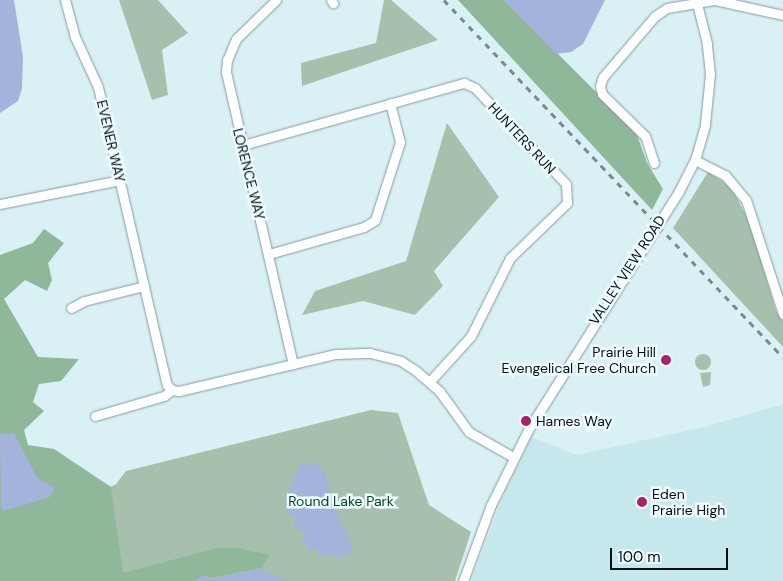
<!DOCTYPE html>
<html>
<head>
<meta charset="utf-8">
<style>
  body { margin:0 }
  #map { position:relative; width:783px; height:581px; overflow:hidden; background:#d9f1f5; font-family:"DM Sans",sans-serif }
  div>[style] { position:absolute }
  .built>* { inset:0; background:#c6e7ec }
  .green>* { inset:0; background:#a7c0ae }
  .round { border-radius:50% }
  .forest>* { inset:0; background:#8fb89b }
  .water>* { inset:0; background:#a3b3db }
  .roads { filter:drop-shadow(0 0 1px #849a9f) drop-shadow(0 0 1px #849a9f) }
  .minor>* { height:9px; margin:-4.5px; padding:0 4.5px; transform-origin:4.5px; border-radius:4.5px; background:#fff }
  .rail>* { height:2.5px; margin-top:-1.25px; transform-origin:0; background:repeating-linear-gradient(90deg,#7a8b8e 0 6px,transparent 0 12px) }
  .dots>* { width:14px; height:14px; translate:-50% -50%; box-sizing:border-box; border:2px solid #eefcff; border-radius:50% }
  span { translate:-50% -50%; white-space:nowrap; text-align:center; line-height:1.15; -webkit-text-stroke:5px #eefcff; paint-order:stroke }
  .street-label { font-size:14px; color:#070f10 }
  .poi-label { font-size:14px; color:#070f10 }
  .right { translate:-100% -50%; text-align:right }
  .left { translate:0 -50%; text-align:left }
  .park-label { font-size:14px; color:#004824 }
  .scale { position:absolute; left:610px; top:548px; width:118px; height:22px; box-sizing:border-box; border:2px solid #070f10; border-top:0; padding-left:6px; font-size:15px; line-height:18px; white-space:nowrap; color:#070f10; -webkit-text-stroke:4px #eefcff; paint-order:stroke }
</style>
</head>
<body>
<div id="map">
  <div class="built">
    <div style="clip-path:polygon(783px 404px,783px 581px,471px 581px,505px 492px,532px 437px,577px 455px,704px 427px)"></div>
  </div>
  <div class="green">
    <div style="clip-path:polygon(119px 0,158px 0,188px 33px,162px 50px,168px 95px,152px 100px)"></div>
    <div style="clip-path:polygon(384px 0,391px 0,438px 40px,302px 86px,301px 63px,376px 43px)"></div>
    <div style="clip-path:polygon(447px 123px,499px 197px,434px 271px,443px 286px,415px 315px,363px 301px,302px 315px,315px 291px,406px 261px)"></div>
    <div style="clip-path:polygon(708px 172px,731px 187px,750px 223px,776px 311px,783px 320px,783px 347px,673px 228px)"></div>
    <div class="round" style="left:695px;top:354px;width:16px;height:16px"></div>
    <div style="clip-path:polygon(711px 372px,710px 385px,703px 387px,700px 373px)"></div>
    <div style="clip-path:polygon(371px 410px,398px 413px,429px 505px,471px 532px,455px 581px,0 581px,0 546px,116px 484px,126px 471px)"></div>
  </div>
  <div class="forest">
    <div style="clip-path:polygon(458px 0,504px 0,636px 132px,647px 163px,663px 189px,652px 210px)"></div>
    <div style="clip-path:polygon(44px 229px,64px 243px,48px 263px,52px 280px,47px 291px,25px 280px,4px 299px,38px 357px,79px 359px,61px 381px,39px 384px,33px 402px,44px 411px,24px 430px,28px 445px,54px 449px,111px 487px,123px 573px,217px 548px,237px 548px,270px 555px,261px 568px,193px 581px,0 581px,0 255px,33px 243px)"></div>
  </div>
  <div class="water">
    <div style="clip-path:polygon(0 0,14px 0,23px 57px,22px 88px,18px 101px,0 113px)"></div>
    <div style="clip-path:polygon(504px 0,605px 0,583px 44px,571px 52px,556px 54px)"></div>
    <div style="clip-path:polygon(14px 433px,36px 476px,55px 489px,50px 497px,4px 511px,1px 507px,0 434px)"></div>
    <div style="clip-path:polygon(317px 463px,325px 473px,335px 511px,340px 515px,338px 520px,347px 532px,353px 552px,343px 557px,318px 555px,318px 549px,310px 551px,304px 542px,304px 534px,294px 526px,295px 518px,288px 513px,284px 502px,300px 464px)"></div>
    <div style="clip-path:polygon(261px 569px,289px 581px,193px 581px,205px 575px,211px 579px)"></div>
  </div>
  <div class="roads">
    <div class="minor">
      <div style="left:65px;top:0;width:38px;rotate:75deg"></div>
      <div style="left:75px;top:37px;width:55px;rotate:65.3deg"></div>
      <div style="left:98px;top:87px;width:306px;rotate:77deg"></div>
      <div style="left:167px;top:385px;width:7px;rotate:45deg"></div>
      <div style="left:276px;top:0;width:56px;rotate:135.7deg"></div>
      <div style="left:236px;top:39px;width:23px;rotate:113deg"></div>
      <div style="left:227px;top:60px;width:12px;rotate:95deg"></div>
      <div style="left:226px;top:72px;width:300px;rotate:77.1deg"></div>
      <div style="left:331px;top:0;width:4px;rotate:56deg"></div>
      <div style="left:243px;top:145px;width:230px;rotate:-15.7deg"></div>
      <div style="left:464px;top:83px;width:12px;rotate:24deg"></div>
      <div style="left:475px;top:88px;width:132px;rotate:46.5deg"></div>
      <div style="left:566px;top:184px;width:19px;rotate:87deg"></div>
      <div style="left:567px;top:203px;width:79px;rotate:136deg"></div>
      <div style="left:510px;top:258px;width:87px;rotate:116.6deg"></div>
      <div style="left:471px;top:336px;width:61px;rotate:132.3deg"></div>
      <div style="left:695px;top:160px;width:34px;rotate:27deg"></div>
      <div style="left:725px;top:175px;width:33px;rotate:50deg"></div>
      <div style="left:746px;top:200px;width:120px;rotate:72deg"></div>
      <div style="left:654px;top:163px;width:28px;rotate:-108deg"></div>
      <div style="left:645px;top:136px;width:60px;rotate:-135.7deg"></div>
      <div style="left:602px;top:94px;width:8px;rotate:-104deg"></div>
      <div style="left:600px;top:86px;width:9px;rotate:-72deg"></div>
      <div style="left:603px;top:77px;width:80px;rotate:-49.6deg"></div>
      <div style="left:655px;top:16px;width:14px;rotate:-34deg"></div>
      <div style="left:667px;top:8px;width:49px;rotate:-9.5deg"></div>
      <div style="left:715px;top:0;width:70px;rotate:12.4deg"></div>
      <div style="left:0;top:204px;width:122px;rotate:-11.3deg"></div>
      <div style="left:269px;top:254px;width:99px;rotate:-15.9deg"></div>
      <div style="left:364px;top:227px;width:13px;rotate:-32deg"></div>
      <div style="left:375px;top:220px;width:82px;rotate:-72.2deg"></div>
      <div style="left:400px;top:142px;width:40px;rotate:-104.4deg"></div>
      <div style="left:71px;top:308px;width:15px;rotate:-28deg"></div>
      <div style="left:84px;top:301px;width:62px;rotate:-14deg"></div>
      <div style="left:95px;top:416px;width:72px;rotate:-16.2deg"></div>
      <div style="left:164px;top:396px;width:10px;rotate:-37deg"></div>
      <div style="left:172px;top:390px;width:7px;rotate:8deg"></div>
      <div style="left:179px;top:391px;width:161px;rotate:-13.3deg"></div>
      <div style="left:336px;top:354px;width:34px;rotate:-2deg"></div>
      <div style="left:370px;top:353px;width:32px;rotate:14deg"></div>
      <div style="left:401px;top:361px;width:17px;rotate:33deg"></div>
      <div style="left:415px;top:370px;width:33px;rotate:41deg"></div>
      <div style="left:440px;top:392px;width:49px;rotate:54.1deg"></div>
      <div style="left:469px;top:432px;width:51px;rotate:29.6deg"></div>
      <div style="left:463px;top:581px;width:81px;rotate:-69.8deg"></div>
      <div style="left:491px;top:505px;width:84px;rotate:-63.7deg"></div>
      <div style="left:528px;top:430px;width:283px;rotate:-57.7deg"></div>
      <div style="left:679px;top:191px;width:35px;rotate:-63deg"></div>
      <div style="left:695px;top:160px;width:37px;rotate:-74deg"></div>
      <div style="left:705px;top:124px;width:50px;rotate:-84.3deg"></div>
      <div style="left:710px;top:74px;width:31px;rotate:-96deg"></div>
      <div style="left:707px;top:43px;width:44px;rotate:-104.3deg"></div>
    </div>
  </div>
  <div class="rail">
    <div style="left:444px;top:0;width:492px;rotate:46.5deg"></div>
  </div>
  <div class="dots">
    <div style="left:666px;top:360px;background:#a7226d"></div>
    <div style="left:526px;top:421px;background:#a7226d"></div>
    <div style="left:642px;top:502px;background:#a7226d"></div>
  </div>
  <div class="street-label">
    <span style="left:522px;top:138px;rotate:47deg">HUNTERS RUN</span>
    <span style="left:111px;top:141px;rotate:77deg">EVENER WAY</span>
    <span style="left:249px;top:174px;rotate:76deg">LORENCE WAY</span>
    <span style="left:627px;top:270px;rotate:-57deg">VALLEY VIEW ROAD</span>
  </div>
  <div class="poi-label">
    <span class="right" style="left:656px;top:360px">Prairie Hill<br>Evengelical Free Church</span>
    <span class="left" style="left:536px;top:421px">Hames Way</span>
    <span class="left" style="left:652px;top:502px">Eden<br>Prairie High</span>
  </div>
  <div class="park-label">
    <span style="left:341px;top:501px">Round Lake Park</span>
  </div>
  <div class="scale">100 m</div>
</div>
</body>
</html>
